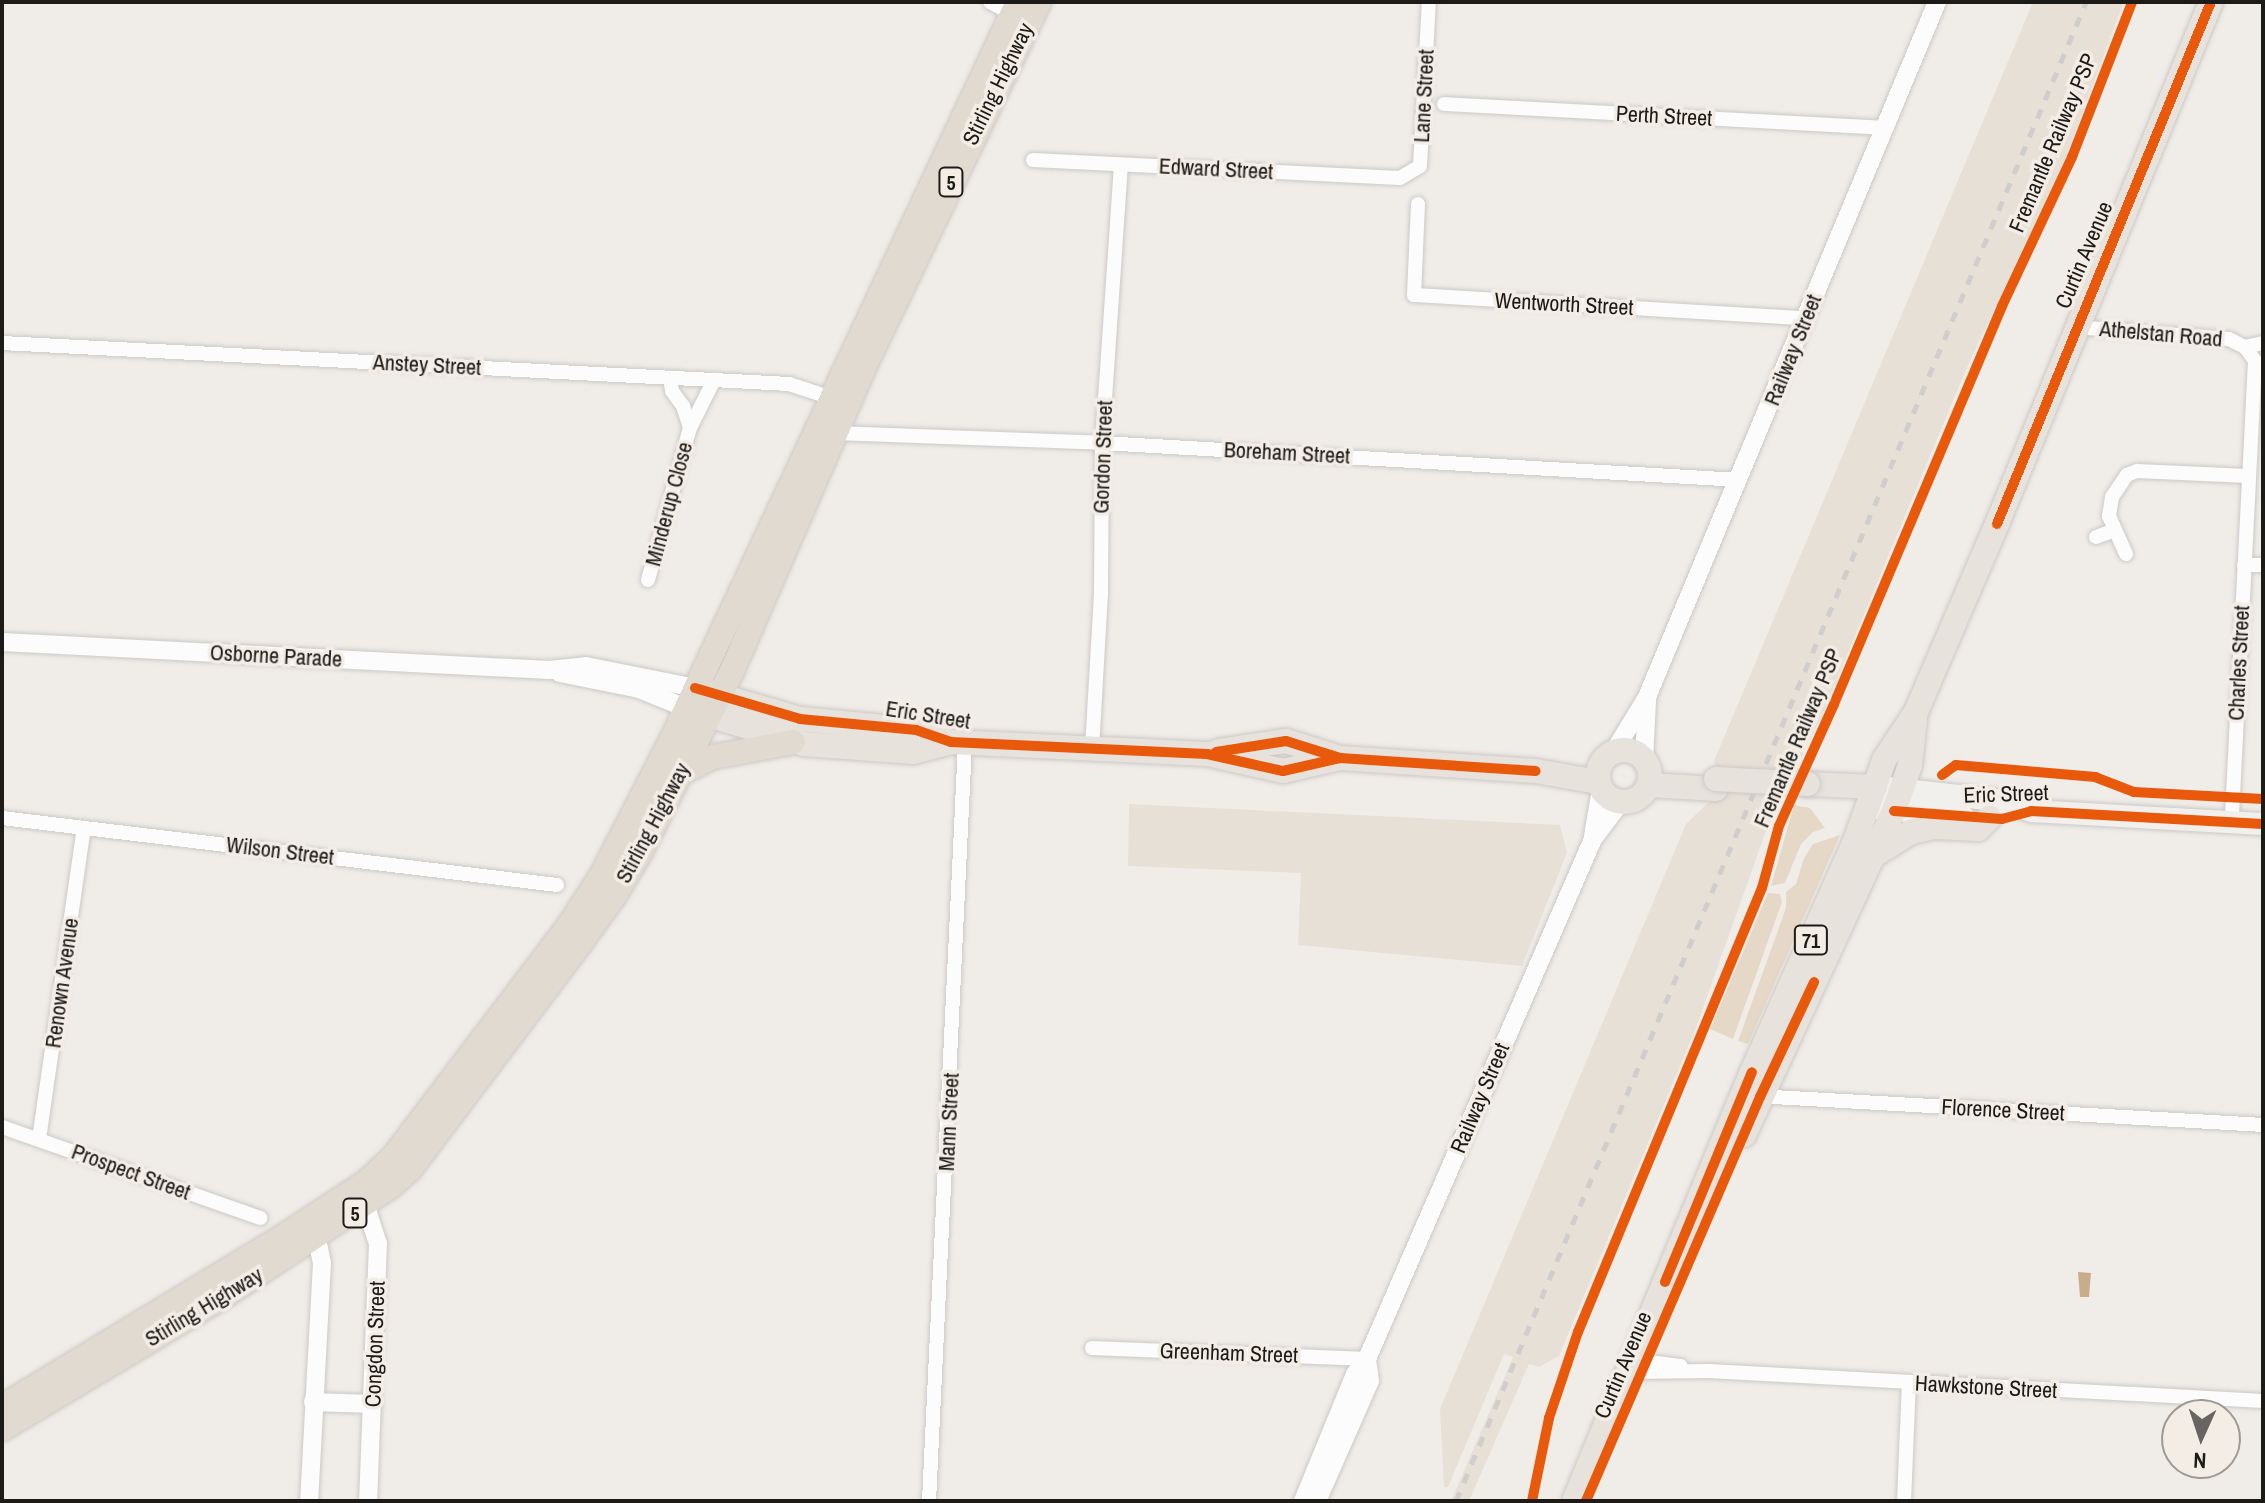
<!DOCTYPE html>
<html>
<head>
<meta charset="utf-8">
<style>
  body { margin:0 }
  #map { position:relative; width:2265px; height:1503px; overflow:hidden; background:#f0ede9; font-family:"Archivo Narrow",sans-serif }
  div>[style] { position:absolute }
  .built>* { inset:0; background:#e7e0d7 }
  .green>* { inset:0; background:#e6d8c6 }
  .water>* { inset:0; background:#c9ad8a }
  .roads { filter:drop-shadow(0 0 2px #ccc9c6) drop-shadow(0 0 2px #ccc9c6) }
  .minor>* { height:14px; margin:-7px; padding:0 7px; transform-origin:7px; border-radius:7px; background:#fdfcfc }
  .tertiary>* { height:18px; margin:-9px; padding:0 9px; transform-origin:9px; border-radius:9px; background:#fdfcfc }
  .secondary>* { height:22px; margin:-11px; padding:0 11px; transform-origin:11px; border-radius:11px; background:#f2f0ec }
  .primary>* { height:24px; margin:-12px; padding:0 12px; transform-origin:12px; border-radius:12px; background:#e7e2db }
  .primary>.ring { margin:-12px; padding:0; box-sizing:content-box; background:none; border:24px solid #e7e2db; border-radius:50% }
  .trunk>* { height:24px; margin:-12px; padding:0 12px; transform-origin:12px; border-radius:12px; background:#e0dad0 }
  .rail>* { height:5px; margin-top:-2.5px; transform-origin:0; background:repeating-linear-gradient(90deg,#cfcecd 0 10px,transparent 0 20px) }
  .bridges { filter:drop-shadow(0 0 2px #cccbc9) drop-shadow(0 0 2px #cccbc9) }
  .primary-bridge>* { height:24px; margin:-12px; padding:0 12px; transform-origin:12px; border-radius:12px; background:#e7e2db }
  .cycleway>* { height:10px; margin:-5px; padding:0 5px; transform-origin:5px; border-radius:5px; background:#e8590c }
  span { translate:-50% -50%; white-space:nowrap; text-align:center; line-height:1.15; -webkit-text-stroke:7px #f3ede6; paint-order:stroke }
  .shield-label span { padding:2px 6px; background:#f3ede6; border:2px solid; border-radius:6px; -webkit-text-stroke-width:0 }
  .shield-label { font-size:20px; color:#1d1b18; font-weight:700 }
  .street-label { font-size:22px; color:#1d1b18 }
  .frame { position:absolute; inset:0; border:4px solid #1d1b18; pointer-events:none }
  .north { position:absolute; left:2161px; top:1399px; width:80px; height:80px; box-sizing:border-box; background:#f3ede6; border:2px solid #9d9994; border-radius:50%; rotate:183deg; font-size:22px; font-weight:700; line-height:32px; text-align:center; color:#1d1b18 }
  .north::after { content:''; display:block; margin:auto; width:28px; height:36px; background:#676461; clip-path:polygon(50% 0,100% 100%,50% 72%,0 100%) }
</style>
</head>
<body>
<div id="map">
  <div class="built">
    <div style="clip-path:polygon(2033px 2px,2124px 2px,2065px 159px,1965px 372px,1823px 713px,1767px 828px,1696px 1028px,1559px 1356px,1539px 1367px,1529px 1364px,1469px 1501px,1451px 1501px,1513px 1357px,1504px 1354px,1448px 1487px,1444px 1487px,1440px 1409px,1686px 824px,1712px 799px,1717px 775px,1714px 761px)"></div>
    <div style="clip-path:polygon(1129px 804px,1560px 825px,1567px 853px,1522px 966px,1298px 945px,1301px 873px,1128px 866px)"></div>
  </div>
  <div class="green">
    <div style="clip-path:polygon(1794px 805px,1810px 808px,1825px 828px,1813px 832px,1801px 844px,1785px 883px,1771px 886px)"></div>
    <div style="clip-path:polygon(1840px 835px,1748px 1044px,1738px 1041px,1786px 908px,1786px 892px,1796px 884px,1804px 858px,1813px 844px)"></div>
    <div style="clip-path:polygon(1768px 893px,1780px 894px,1782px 902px,1733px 1039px,1710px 1029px)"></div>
  </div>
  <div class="water">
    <div style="clip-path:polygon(2078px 1272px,2091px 1273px,2089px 1297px,2080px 1297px)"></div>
  </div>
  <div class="roads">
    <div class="minor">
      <div style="left:990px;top:2px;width:30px;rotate:28deg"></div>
      <div style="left:1444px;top:104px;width:441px;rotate:3.1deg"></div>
      <div style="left:1033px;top:160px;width:367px;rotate:2.8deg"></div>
      <div style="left:1400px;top:178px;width:23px;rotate:-31deg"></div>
      <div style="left:1420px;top:166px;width:164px;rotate:-86.9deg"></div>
      <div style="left:1418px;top:204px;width:91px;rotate:92.5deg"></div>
      <div style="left:1414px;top:295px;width:392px;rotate:3.4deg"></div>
      <div style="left:2075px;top:327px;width:154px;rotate:4.5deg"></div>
      <div style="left:2229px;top:339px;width:18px;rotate:27deg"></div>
      <div style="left:2245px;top:347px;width:17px;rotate:54deg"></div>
      <div style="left:2255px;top:361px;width:462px;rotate:92.9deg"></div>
      <div style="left:2px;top:343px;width:788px;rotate:2.98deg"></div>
      <div style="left:789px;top:384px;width:52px;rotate:18.1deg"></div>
      <div style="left:2245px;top:347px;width:18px;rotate:-13deg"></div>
      <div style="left:670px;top:378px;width:13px;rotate:81deg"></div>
      <div style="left:672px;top:391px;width:19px;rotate:54deg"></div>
      <div style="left:683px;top:406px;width:23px;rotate:72deg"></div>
      <div style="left:835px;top:433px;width:267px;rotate:2.1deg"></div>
      <div style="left:1102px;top:443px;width:638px;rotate:3.32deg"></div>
      <div style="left:2096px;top:537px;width:20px;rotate:-20deg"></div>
      <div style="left:2126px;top:554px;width:42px;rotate:-114.1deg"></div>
      <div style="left:2109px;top:516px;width:19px;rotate:-81deg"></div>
      <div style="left:2112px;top:497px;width:27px;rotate:-56deg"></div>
      <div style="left:2127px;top:475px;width:11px;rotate:-22deg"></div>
      <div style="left:2137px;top:471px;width:111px;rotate:2.6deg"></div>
      <div style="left:2244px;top:565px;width:19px"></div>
      <div style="left:648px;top:580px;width:158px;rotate:-74.6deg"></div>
      <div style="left:690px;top:428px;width:54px;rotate:-63.4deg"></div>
      <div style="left:1092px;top:749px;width:158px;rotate:-86.7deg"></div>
      <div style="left:1101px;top:591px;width:148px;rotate:-89.6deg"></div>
      <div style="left:1102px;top:443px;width:279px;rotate:-86.1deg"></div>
      <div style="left:2px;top:818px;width:559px;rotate:6.88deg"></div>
      <div style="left:1756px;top:1096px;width:508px;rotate:3.27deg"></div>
      <div style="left:2px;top:1127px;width:274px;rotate:19.4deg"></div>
      <div style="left:39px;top:1139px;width:314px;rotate:-81.8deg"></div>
      <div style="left:1092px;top:1348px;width:275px;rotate:2.3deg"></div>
      <div style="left:1633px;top:1360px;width:48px;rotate:7.1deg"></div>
      <div style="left:1629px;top:1372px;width:80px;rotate:-0.7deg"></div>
      <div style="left:1709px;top:1371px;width:555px;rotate:3.1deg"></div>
      <div style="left:929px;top:1501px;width:759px;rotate:-87.28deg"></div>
      <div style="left:1904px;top:1501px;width:118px;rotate:-87.6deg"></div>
    </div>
    <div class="tertiary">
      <div style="left:2px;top:642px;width:548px;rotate:2.93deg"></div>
      <div style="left:549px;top:670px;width:37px;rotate:-6deg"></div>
      <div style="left:586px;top:666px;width:111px;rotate:11.4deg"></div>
      <div style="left:560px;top:673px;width:81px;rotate:11.4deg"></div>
      <div style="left:639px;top:689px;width:51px;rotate:22deg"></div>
      <div style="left:1613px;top:753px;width:66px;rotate:-58.7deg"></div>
      <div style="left:1647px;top:697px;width:753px;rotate:-67.35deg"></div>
      <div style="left:1644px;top:760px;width:60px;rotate:-87.1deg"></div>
      <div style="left:1593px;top:836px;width:48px;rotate:-80.3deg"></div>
      <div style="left:354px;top:1195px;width:23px;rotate:52deg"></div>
      <div style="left:368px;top:1213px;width:32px;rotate:72deg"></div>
      <div style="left:378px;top:1243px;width:258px;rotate:92.2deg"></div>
      <div style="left:307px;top:1227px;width:24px;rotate:60deg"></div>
      <div style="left:319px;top:1248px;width:15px;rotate:79deg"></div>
      <div style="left:322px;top:1263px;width:238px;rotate:93.1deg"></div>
      <div style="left:313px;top:1402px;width:60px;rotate:1.9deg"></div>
      <div style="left:1303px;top:1501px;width:137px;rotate:-67.7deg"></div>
      <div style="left:1355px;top:1374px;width:19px;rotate:-51deg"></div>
      <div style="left:1367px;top:1359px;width:567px;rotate:-66.51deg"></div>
      <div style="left:1593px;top:839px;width:46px;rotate:-52.9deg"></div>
      <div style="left:1317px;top:1501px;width:131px;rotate:-66.2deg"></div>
      <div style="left:1370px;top:1381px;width:22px;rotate:-98deg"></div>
    </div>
    <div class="secondary">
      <div style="left:1887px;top:788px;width:110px;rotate:6.3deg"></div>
      <div style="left:1996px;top:800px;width:37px;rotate:17deg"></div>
      <div style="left:2031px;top:811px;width:232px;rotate:3.2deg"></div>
      <div style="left:1868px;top:807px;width:96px;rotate:6deg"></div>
    </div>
    <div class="primary">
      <div style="left:701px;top:690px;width:103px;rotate:16.3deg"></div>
      <div style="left:800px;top:719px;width:117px;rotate:5.4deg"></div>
      <div style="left:916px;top:730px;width:37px;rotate:19deg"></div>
      <div style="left:951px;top:742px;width:256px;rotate:2.7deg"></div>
      <div style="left:1207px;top:754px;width:78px;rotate:12.6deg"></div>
      <div style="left:1283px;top:771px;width:58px;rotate:-12.8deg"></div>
      <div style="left:1340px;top:758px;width:196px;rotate:3.8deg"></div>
      <div style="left:1536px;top:771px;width:63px;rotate:10.1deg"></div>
      <div style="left:692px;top:710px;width:117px;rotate:16.9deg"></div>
      <div style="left:804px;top:744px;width:110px;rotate:4.2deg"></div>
      <div style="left:914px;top:752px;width:38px;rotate:-15deg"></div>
      <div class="ring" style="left:1598px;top:750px;width:28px;height:28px"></div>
      <div style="left:1218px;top:751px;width:69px;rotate:-8.4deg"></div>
      <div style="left:1286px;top:741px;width:57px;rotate:17.5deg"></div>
      <div style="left:1808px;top:784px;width:67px;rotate:2.6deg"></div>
      <div style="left:1649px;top:785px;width:67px;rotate:3.4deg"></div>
      <div style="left:1875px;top:855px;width:43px;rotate:-32.6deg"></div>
      <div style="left:1911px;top:832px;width:25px;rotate:-12deg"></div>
      <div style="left:1935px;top:827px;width:43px;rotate:2.7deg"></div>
      <div style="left:1978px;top:829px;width:16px;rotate:-45deg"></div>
      <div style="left:1744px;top:1135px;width:357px;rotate:-65.2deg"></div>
      <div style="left:1894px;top:811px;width:49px;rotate:-70.8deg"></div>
      <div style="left:1910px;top:765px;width:45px;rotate:-83.7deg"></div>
      <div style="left:1574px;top:1501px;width:464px;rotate:-67.5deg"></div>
      <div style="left:1752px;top:1072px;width:258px;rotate:-66deg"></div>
      <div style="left:1857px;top:836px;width:81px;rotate:-70.4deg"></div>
      <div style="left:1884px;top:760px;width:58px;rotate:-56.3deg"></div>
      <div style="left:1916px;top:712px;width:205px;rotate:-66.7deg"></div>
      <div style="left:1997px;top:524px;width:564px;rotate:-67.71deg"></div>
    </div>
    <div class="trunk">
      <div style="left:681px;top:773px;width:36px;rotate:-27deg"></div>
      <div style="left:713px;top:757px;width:81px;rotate:-10.6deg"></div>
      <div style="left:2px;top:1407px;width:326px;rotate:-31.2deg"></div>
      <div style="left:281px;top:1238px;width:104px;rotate:-33.2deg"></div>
      <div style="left:368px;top:1181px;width:37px;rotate:-44deg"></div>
      <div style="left:395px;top:1155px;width:288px;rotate:-52.8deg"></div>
      <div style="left:569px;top:926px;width:61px;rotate:-57.1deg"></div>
      <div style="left:602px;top:875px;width:157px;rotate:-62.8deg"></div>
      <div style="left:674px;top:735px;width:810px;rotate:-64.86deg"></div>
      <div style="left:2px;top:1429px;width:261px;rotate:-30.9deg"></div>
      <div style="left:226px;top:1295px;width:196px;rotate:-33.4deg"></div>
      <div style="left:390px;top:1187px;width:28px;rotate:-42deg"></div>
      <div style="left:411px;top:1168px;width:283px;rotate:-53deg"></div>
      <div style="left:581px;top:942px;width:58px;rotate:-54.1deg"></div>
      <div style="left:615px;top:895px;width:51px;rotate:-59.4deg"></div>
      <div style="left:641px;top:851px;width:202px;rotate:-63.2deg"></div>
      <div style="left:732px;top:671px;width:336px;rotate:-66.5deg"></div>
      <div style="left:866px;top:363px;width:400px;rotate:-64.4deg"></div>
    </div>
  </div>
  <div class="rail">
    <div style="left:1456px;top:1501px;width:1626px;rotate:-67.2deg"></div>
  </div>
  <div class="bridges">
    <div class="primary-bridge">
      <div style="left:1716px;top:779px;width:92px;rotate:3.1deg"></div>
    </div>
  </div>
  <div class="cycleway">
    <div style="left:1997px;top:524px;width:564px;rotate:-67.71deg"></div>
    <div style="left:695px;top:688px;width:109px;rotate:16.4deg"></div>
    <div style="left:800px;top:719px;width:117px;rotate:5.4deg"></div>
    <div style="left:916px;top:730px;width:37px;rotate:19deg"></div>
    <div style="left:951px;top:742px;width:256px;rotate:2.7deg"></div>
    <div style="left:1207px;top:754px;width:78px;rotate:12.6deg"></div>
    <div style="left:1283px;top:771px;width:58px;rotate:-12.8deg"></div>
    <div style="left:1340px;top:758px;width:196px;rotate:3.8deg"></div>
    <div style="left:1216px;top:752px;width:71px;rotate:-8.9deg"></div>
    <div style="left:1286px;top:741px;width:57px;rotate:17.5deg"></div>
    <div style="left:1942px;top:775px;width:17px;rotate:-36deg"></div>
    <div style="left:1956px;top:765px;width:140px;rotate:4.9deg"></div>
    <div style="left:2095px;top:777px;width:42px;rotate:21deg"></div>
    <div style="left:2134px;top:792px;width:129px;rotate:3.1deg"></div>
    <div style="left:1894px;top:811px;width:108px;rotate:4.2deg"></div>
    <div style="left:2002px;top:819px;width:30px;rotate:-15deg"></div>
    <div style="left:2031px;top:811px;width:232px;rotate:3.2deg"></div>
    <div style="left:1665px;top:1282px;width:227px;rotate:-67.5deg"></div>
    <div style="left:1532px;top:1501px;width:85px;rotate:-78.4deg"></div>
    <div style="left:1549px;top:1418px;width:91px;rotate:-71.4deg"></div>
    <div style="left:1578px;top:1332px;width:481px;rotate:-67.5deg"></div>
    <div style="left:1762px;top:888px;width:64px;rotate:-74.7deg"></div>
    <div style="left:1779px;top:826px;width:134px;rotate:-65.7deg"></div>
    <div style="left:1834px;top:704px;width:432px;rotate:-67.1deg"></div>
    <div style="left:2002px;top:306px;width:165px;rotate:-64.8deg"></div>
    <div style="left:2072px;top:157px;width:166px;rotate:-68.8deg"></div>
    <div style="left:1586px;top:1501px;width:440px;rotate:-66.7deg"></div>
    <div style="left:1760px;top:1097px;width:127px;rotate:-64.8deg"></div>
  </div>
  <div class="shield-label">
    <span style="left:951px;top:182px">5</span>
    <span style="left:1811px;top:940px">71</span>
    <span style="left:355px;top:1213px">5</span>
  </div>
  <div class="street-label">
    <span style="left:998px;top:84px;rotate:-64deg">Stirling Highway</span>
    <span style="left:1424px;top:96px;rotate:-87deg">Lane Street</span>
    <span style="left:1664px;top:116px;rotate:3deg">Perth Street</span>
    <span style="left:2053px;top:143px;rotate:-67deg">Fremantle Railway PSP</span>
    <span style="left:1216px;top:169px;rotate:3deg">Edward Street</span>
    <span style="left:2084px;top:255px;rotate:-67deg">Curtin Avenue</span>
    <span style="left:1564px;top:304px;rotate:3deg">Wentworth Street</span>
    <span style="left:2161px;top:334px;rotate:5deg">Athelstan Road</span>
    <span style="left:1793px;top:350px;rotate:-68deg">Railway Street</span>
    <span style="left:427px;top:365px;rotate:3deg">Anstey Street</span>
    <span style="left:1287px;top:453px;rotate:3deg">Boreham Street</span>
    <span style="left:1103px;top:457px;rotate:-88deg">Gordon Street</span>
    <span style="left:669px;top:504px;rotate:-75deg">Minderup Close</span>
    <span style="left:276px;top:656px;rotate:3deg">Osborne Parade</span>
    <span style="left:2239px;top:663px;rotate:-87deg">Charles Street</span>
    <span style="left:928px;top:715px;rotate:9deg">Eric Street</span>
    <span style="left:1798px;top:738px;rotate:-67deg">Fremantle Railway PSP</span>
    <span style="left:2006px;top:794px;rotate:-2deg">Eric Street</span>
    <span style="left:653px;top:823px;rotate:-62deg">Stirling Highway</span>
    <span style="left:280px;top:851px;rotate:7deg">Wilson Street</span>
    <span style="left:62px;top:983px;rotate:-82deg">Renown Avenue</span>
    <span style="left:1480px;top:1098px;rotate:-67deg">Railway Street</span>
    <span style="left:2003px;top:1110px;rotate:3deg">Florence Street</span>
    <span style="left:949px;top:1122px;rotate:-87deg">Mann Street</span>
    <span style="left:131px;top:1172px;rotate:20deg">Prospect Street</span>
    <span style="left:204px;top:1307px;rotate:-31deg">Stirling Highway</span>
    <span style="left:375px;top:1344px;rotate:-88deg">Congdon Street</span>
    <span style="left:1229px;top:1353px;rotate:2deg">Greenham Street</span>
    <span style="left:1623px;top:1365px;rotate:-67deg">Curtin Avenue</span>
    <span style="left:1986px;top:1387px;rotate:3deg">Hawkstone Street</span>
  </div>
  <div class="frame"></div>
  <div class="north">N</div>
</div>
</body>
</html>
